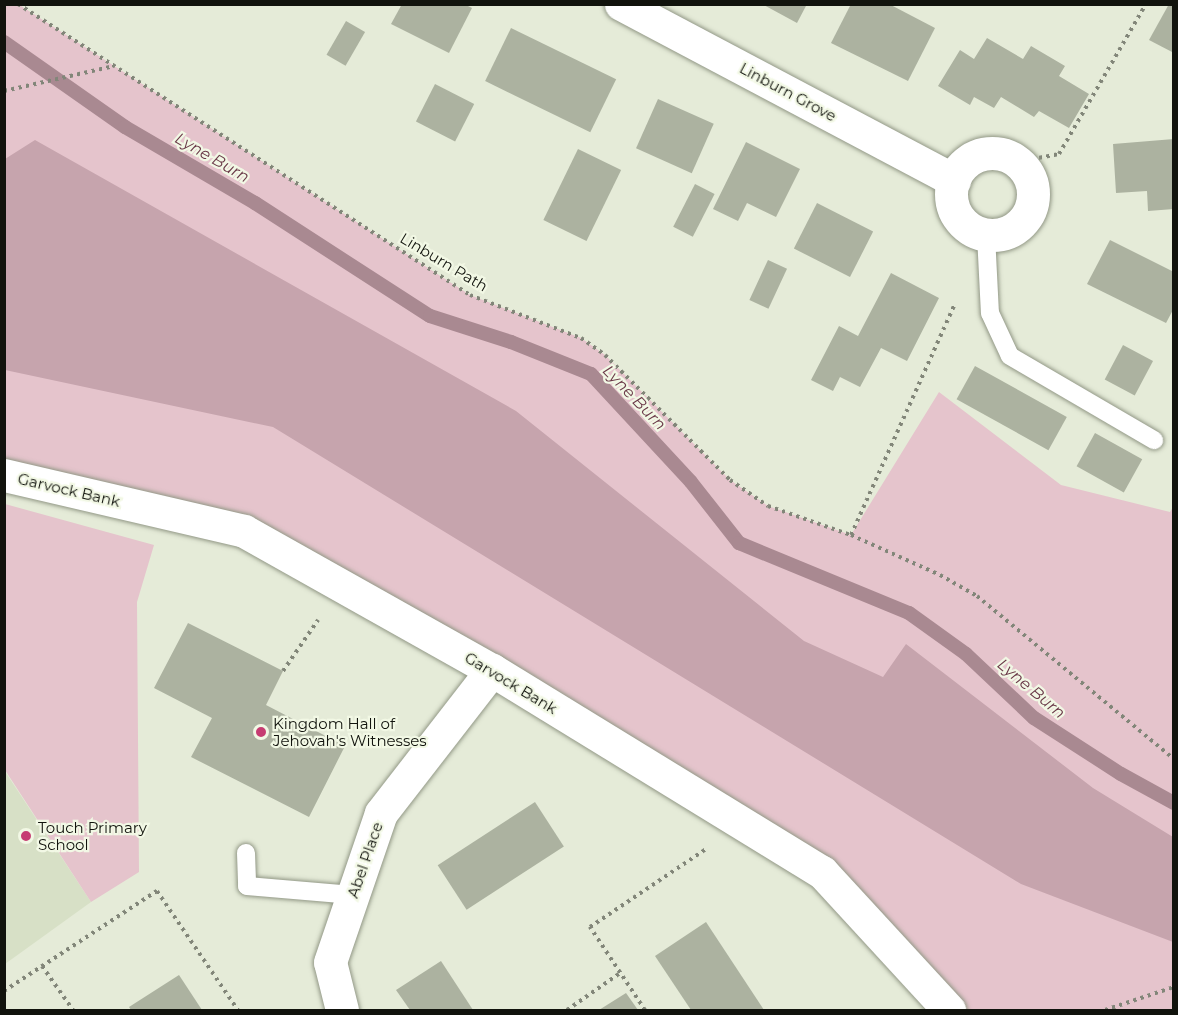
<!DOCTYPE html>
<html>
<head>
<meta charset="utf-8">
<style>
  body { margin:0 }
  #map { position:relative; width:1178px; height:1015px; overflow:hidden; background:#e5ebd8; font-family:Montserrat,sans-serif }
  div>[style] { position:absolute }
  .built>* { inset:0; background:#d7e0c6 }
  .green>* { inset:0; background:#e5c4cc }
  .forest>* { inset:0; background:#c6a4ad }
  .stream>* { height:14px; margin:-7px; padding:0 7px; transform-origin:7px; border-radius:7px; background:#a98991 }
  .building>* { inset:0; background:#acb2a0; transform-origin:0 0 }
  .path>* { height:4px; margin-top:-2px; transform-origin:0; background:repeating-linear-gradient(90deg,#828679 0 3px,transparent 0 7.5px) }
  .roads { filter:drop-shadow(0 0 2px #929886) drop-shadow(0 0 2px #929886) }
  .service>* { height:18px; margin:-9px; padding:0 9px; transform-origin:9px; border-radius:9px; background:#fff }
  .minor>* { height:33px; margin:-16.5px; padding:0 16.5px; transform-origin:16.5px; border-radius:16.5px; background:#fff }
  .minor>.ring { margin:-16.5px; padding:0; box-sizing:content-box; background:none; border:33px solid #fff; border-radius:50% }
  .tertiary>* { height:33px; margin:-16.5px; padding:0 16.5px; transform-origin:16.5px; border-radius:16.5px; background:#fff }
  .dots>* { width:16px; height:16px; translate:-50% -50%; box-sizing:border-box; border:3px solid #f2f8e5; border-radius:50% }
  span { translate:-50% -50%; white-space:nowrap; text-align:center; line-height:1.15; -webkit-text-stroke:4.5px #f2f8e5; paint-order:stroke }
  .street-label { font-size:15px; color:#11130d }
  .poi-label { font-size:15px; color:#11130d }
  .left { translate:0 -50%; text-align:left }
  .water-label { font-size:16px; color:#6a3948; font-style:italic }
  .frame { position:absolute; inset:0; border:6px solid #11130d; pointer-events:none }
</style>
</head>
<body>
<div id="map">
  <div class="built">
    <div style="clip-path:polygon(4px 770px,91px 902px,5px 964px,4px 964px)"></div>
  </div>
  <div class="green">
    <div style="clip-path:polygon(18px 4px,470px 295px,581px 338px,605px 355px,730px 480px,768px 506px,851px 535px,939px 392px,1061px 485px,1170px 512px,1173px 507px,1173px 1010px,949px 1010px,822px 872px,244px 531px,5px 480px,4px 5px)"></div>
    <div style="clip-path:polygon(5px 504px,154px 545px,137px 602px,139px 872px,91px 902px,5px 770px)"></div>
  </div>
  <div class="forest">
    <div style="clip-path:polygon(35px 140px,516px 411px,804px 641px,883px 677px,906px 644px,1093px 788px,1173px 837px,1173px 942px,1021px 884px,273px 427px,5px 370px,5px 159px)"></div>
  </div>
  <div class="stream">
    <div style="left:4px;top:42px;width:148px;rotate:35.1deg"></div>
    <div style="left:125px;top:127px;width:151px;rotate:30.3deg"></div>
    <div style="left:255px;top:203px;width:208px;rotate:32.9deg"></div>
    <div style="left:430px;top:316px;width:85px;rotate:17.8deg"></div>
    <div style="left:511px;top:342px;width:86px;rotate:21.8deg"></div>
    <div style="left:591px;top:374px;width:147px;rotate:47.2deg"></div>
    <div style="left:691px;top:482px;width:78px;rotate:51.8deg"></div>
    <div style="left:739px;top:543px;width:184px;rotate:22.4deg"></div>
    <div style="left:909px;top:613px;width:70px;rotate:35.7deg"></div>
    <div style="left:966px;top:654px;width:93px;rotate:43.3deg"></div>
    <div style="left:1034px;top:718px;width:103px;rotate:32.8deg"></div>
    <div style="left:1121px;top:774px;width:60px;rotate:28.7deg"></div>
  </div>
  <div class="building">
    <div style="clip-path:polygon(402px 4px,464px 4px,472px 8px,449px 53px,391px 24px)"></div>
    <div style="clip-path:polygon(762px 4px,807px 4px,797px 23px)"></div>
    <div style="clip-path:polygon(851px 4px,889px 4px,935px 28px,908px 81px,831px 43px)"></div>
    <div style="clip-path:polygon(1169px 4px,1174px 4px,1174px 53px,1149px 40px)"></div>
    <div style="left:346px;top:21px;width:22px;height:39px;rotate:30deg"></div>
    <div style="left:511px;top:28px;width:117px;height:59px;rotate:26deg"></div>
    <div style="clip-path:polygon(987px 38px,1023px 59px,1031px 46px,1065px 66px,1059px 76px,1089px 94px,1069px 128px,1039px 111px,1034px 117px,1001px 97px,994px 108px,974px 97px,970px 105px,938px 86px,960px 50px,974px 59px)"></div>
    <div style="left:435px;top:84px;width:44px;height:42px;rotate:27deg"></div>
    <div style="left:658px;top:99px;width:61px;height:54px;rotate:24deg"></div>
    <div style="clip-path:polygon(1174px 139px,1174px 209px,1148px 211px,1147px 191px,1116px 193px,1113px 144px)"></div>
    <div style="clip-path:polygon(746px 142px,800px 169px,776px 217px,747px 203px,738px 221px,713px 209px)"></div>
    <div style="left:578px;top:149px;width:48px;height:79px;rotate:26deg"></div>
    <div style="left:695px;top:184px;width:22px;height:48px;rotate:27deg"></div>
    <div style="left:817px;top:203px;width:63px;height:51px;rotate:27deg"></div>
    <div style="clip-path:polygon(1110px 240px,1174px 272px,1174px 308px,1166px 323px,1087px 284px)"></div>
    <div style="left:768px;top:260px;width:21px;height:44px;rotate:25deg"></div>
    <div style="clip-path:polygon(891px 273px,939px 298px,907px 361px,881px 348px,860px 387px,840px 377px,833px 391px,811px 380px,839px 326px,858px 336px)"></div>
    <div style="left:1123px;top:345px;width:34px;height:39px;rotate:28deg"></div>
    <div style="left:975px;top:366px;width:105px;height:38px;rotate:29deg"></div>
    <div style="left:1095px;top:433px;width:54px;height:38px;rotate:29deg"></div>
    <div style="clip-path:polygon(188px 623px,283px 671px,266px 705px,345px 746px,309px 817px,191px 757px,212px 718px,154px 688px)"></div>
    <div style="left:535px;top:802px;width:53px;height:116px;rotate:57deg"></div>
    <div style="clip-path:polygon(706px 922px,764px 1010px,691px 1010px,655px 956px)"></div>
    <div style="clip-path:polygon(441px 961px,473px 1010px,410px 1010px,396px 990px)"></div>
    <div style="clip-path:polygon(179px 975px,202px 1010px,131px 1010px,129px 1007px)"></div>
    <div style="clip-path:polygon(626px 993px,638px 1010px,599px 1010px)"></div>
  </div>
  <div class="path">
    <div style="left:18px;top:4px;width:538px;rotate:32.77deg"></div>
    <div style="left:470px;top:295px;width:119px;rotate:21.2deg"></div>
    <div style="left:581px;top:338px;width:29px;rotate:35deg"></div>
    <div style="left:605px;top:355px;width:177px;rotate:45deg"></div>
    <div style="left:730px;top:480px;width:46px;rotate:34.4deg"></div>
    <div style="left:768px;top:506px;width:88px;rotate:19.3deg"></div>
    <div style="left:851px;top:535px;width:98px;rotate:24.2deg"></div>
    <div style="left:940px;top:575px;width:43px;rotate:29.6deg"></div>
    <div style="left:977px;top:596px;width:256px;rotate:39.6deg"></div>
    <div style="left:4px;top:91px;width:113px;rotate:-12.8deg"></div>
    <div style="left:1017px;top:162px;width:43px;rotate:-10.8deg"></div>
    <div style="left:1059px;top:154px;width:173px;rotate:-59.9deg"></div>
    <div style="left:851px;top:535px;width:251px;rotate:-65.8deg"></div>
    <div style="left:283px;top:671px;width:62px;rotate:-55.5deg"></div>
    <div style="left:42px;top:966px;width:54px;rotate:54.8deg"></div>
    <div style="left:4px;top:991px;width:183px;rotate:-33.2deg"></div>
    <div style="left:157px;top:891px;width:144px;rotate:55.8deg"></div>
    <div style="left:567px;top:1010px;width:65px;rotate:-34.9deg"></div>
    <div style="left:645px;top:1010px;width:100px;rotate:-123.5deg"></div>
    <div style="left:590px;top:927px;width:140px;rotate:-33.9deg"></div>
    <div style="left:1105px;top:1010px;width:73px;rotate:-18.4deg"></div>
  </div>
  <div class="roads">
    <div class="service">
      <div style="left:986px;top:235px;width:78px;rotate:87.1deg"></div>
      <div style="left:990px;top:313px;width:47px;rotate:65.1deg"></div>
      <div style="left:1010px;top:356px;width:167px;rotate:30.3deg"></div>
      <div style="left:246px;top:853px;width:33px;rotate:88deg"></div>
      <div style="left:247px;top:886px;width:106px;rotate:4.9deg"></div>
    </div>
    <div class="minor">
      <div style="left:621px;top:4px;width:377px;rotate:27.9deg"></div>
      <div class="ring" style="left:951px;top:153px;width:49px;height:49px"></div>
      <div style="left:342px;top:1010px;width:49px;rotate:-104deg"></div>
      <div style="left:330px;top:962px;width:157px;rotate:-71.1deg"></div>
      <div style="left:381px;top:813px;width:181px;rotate:-52.2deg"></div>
    </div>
    <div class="tertiary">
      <div style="left:4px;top:475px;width:246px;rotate:13.1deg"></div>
      <div style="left:244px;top:531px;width:284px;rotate:29.3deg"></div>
      <div style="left:492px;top:670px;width:387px;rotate:31.5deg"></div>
      <div style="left:822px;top:872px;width:188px;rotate:47.4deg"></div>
    </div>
  </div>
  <div class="dots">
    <div style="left:261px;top:732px;background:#c63c72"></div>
    <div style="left:26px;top:836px;background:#c63c72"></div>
  </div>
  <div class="street-label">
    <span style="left:788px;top:92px;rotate:28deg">Linburn Grove</span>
    <span style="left:444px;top:262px;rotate:31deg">Linburn Path</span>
    <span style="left:69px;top:490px;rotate:13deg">Garvock Bank</span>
    <span style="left:511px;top:683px;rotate:31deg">Garvock Bank</span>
    <span style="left:365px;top:860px;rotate:-71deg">Abel Place</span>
  </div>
  <div class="poi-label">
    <span class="left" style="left:273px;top:732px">Kingdom Hall of<br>Jehovah's Witnesses</span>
    <span class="left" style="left:38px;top:836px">Touch Primary<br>School</span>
  </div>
  <div class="water-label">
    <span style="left:212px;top:158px;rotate:30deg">Lyne Burn</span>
    <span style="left:634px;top:398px;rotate:46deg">Lyne Burn</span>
    <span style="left:1031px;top:689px;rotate:40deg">Lyne Burn</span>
  </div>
  <div class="frame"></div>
</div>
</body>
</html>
